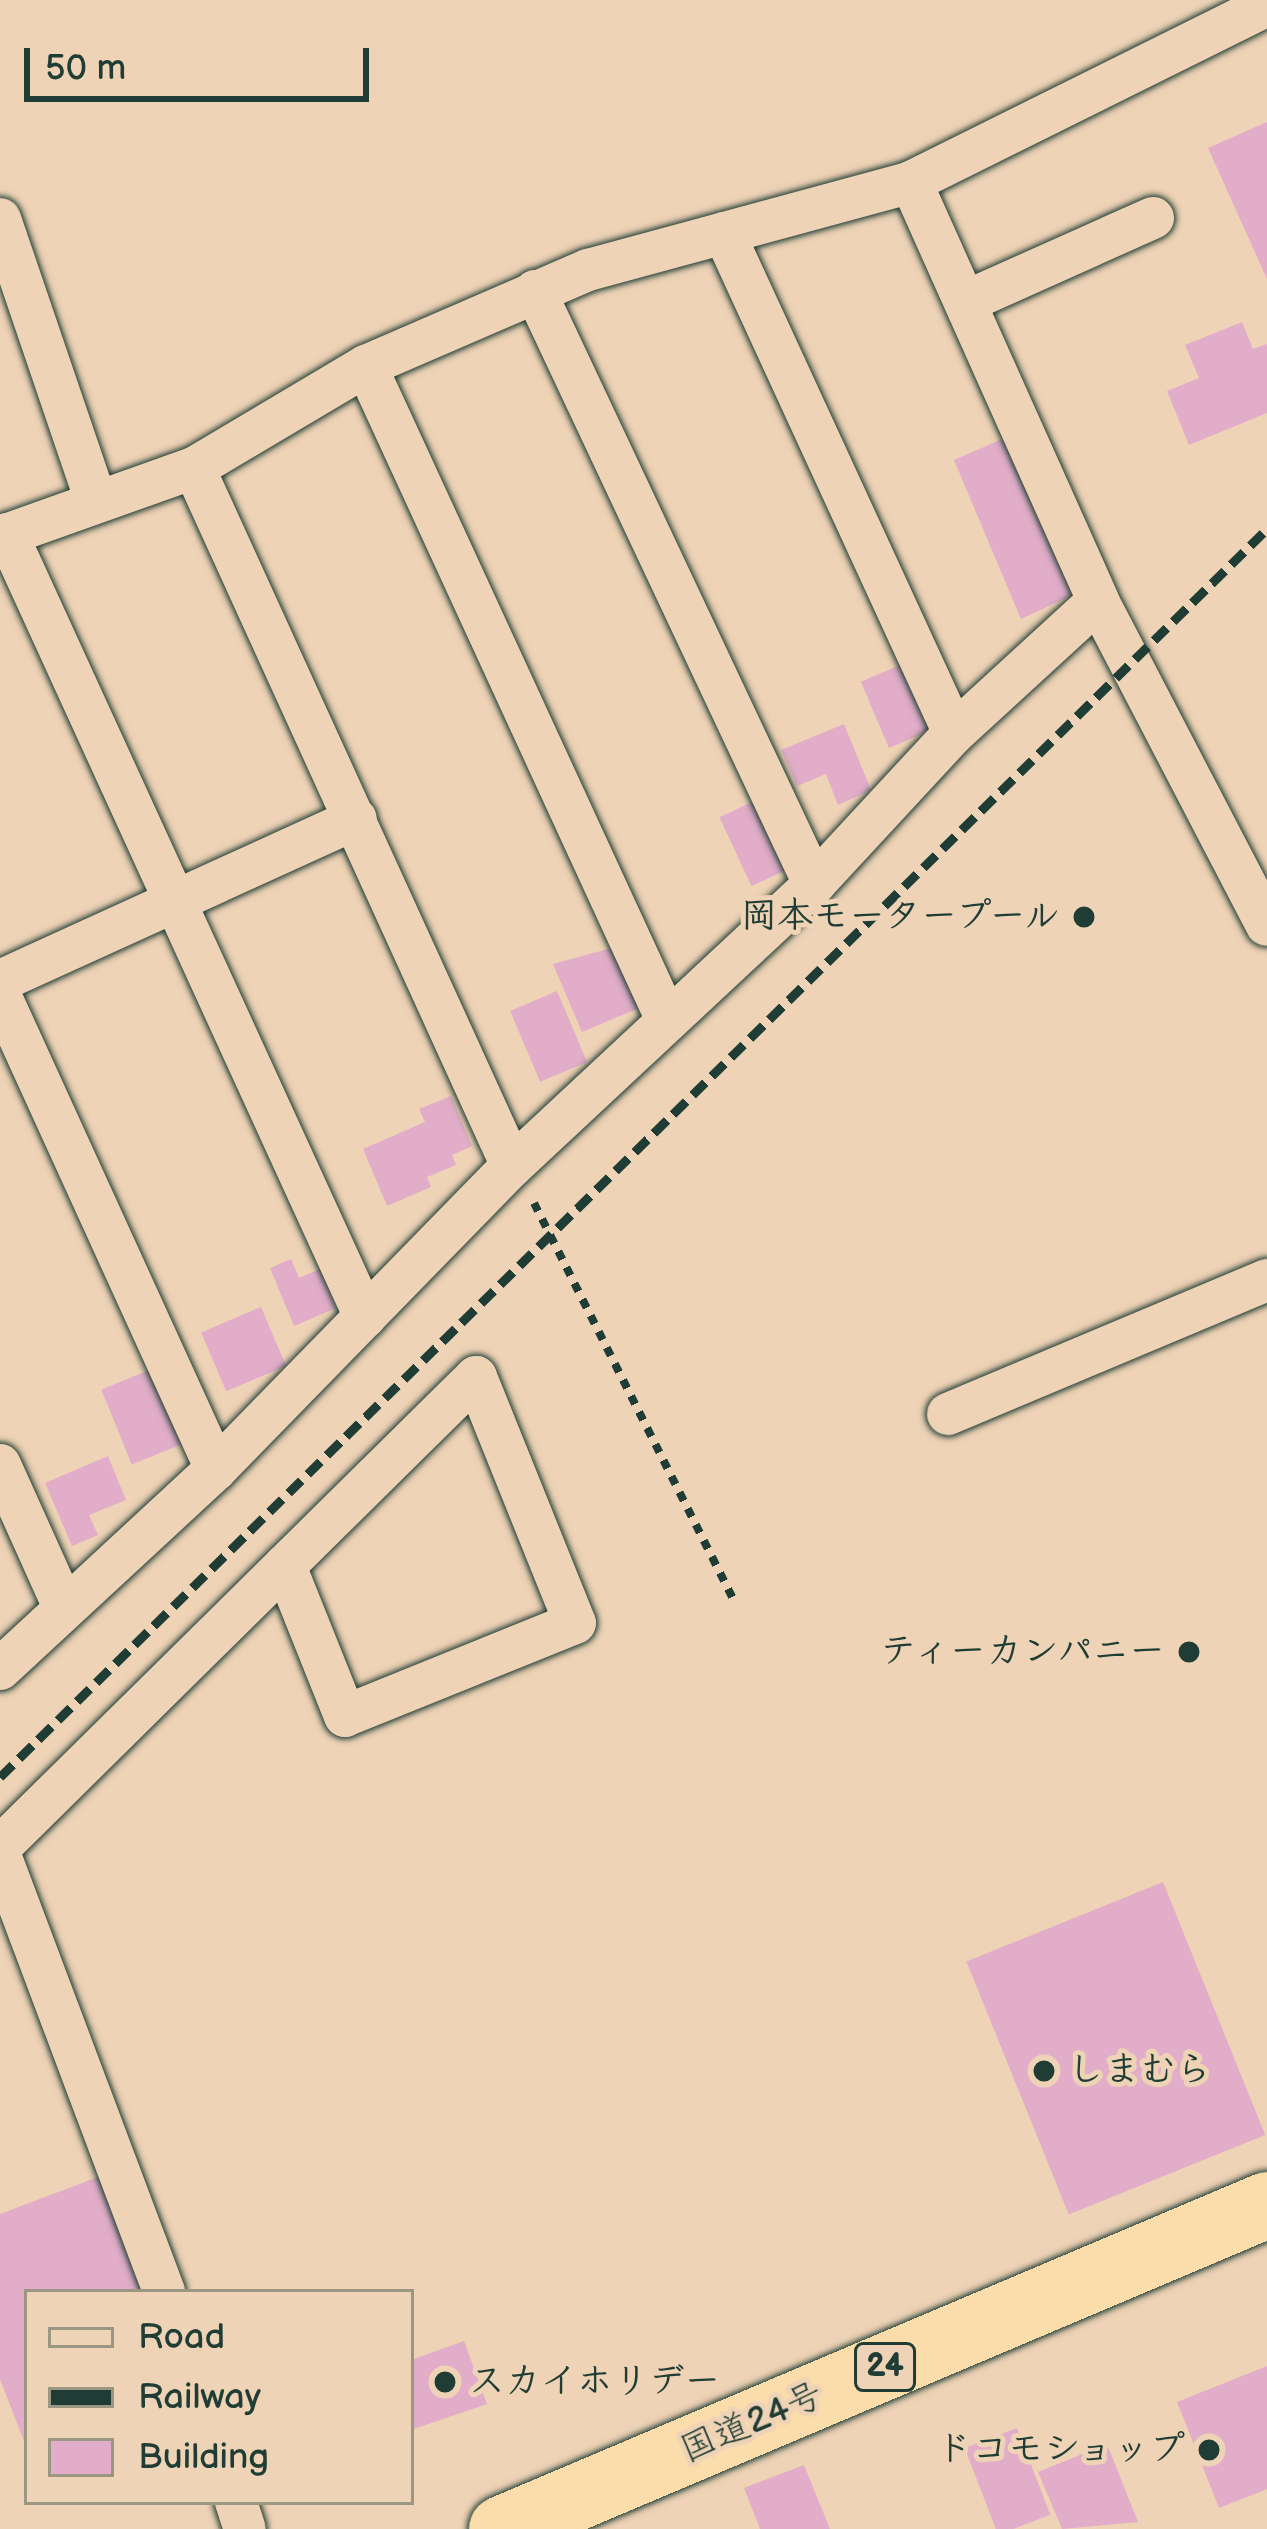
<!DOCTYPE html>
<html>
<head>
<meta charset="utf-8">
<style>
  body { margin:0 }
  #map { position:relative; width:1267px; height:2529px; overflow:hidden; background:#efd3b6; font-family:"Balsamiq Sans","Klee One",sans-serif }
  div>[style] { position:absolute }
  .building>* { inset:0; background:#e1adc8; transform-origin:0 0 }
  .path>* { height:8px; margin-top:-4px; transform-origin:0; background:repeating-linear-gradient(90deg,#1f3d34 0 9px,transparent 0 18px) }
  .roads { filter:drop-shadow(0 0 3px #1f3d34) drop-shadow(0 0 3px #1f3d34) }
  .minor>* { height:42px; margin:-21px; padding:0 21px; transform-origin:21px; border-radius:21px; background:#efd3b6 }
  .trunk>* { height:66px; margin:-33px; padding:0 33px; transform-origin:33px; border-radius:33px; background:#faddab }
  .rail>* { height:9px; margin-top:-4.5px; transform-origin:0; background:repeating-linear-gradient(90deg,#1f3d34 0 18px,transparent 0 27px) }
  .dots>* { width:33px; height:33px; translate:-50% -50%; box-sizing:border-box; border:6px solid #efd3b6; border-radius:50% }
  span { translate:-50% -50%; white-space:nowrap; text-align:center; line-height:1.15; -webkit-text-stroke:10px #efd3b6; paint-order:stroke }
  .shield-label span { padding:3px 9px; background:#efd3b6; border:3px solid; border-radius:9px; -webkit-text-stroke-width:0 }
  .shield-label { font-size:33px; color:#1f3d34; font-weight:700 }
  .poi-label { font-size:36px; color:#1f3d34; font-weight:700 }
  .right { translate:-100% -50%; text-align:right }
  .left { translate:0 -50%; text-align:left }
  .street-label { font-size:36px; color:#1f3d34 }
  .legend { position:absolute; left:24px; top:2289px; width:390px; height:216px; box-sizing:border-box; background:#efd3b6; border:3px solid #9c9782; margin:0; padding:15px 21px; list-style:none; font-size:36px; color:#1f3d34 }
  .legend li { display:flex; align-items:center; gap:24px; height:60px }
  .legend b { width:60px; border:3px solid #9c9782 }
  .scale { position:absolute; left:24px; top:48px; width:345px; height:54px; box-sizing:border-box; border:6px solid #1f3d34; border-top:0; padding-left:15px; font-size:36px; line-height:42px; white-space:nowrap; color:#1f3d34; -webkit-text-stroke:9px #efd3b6; paint-order:stroke }
</style>
</head>
<body>
<div id="map">
  <div class="building">
    <div style="clip-path:polygon(1267px 122px,1267px 279px,1208px 148px)"></div>
    <div style="clip-path:polygon(1242px 322px,1253px 349px,1267px 344px,1267px 413px,1189px 445px,1167px 391px,1199px 378px,1185px 345px)"></div>
    <div style="clip-path:polygon(1016px 433px,1075px 570px,1068px 597px,1021px 619px,954px 460px)"></div>
    <div style="left:905px;top:663px;width:72px;height:48px;rotate:67deg"></div>
    <div style="clip-path:polygon(844px 724px,871px 790px,838px 805px,826px 774px,797px 786px,781px 750px)"></div>
    <div style="left:752px;top:802px;width:76px;height:36px;rotate:65deg"></div>
    <div style="clip-path:polygon(626px 944px,639px 1008px,582px 1032px,553px 964px)"></div>
    <div style="left:557px;top:991px;width:77px;height:51px;rotate:67deg"></div>
    <div style="clip-path:polygon(451px 1096px,472px 1146px,452px 1155px,456px 1165px,427px 1177px,431px 1187px,387px 1206px,363px 1149px,425px 1122px,419px 1109px)"></div>
    <div style="clip-path:polygon(291px 1259px,299px 1278px,320px 1269px,336px 1308px,294px 1326px,270px 1268px)"></div>
    <div style="left:261px;top:1307px;width:64px;height:65px;rotate:67deg"></div>
    <div style="left:157px;top:1367px;width:81px;height:60px;rotate:68deg"></div>
    <div style="clip-path:polygon(108px 1456px,126px 1500px,89px 1515px,98px 1535px,72px 1546px,45px 1483px)"></div>
    <div style="left:1163px;top:1882px;width:273px;height:212px;rotate:68deg"></div>
    <div style="clip-path:polygon(106px 2174px,151px 2292px,27px 2292px,27px 2449px,0 2379px,0 2214px)"></div>
    <div style="clip-path:polygon(464px 2341px,487px 2404px,411px 2430px,411px 2360px)"></div>
    <div style="clip-path:polygon(1267px 2366px,1267px 2489px,1219px 2508px,1177px 2402px)"></div>
    <div style="left:1017px;top:2428px;width:93px;height:56px;rotate:69deg"></div>
    <div style="clip-path:polygon(1107px 2444px,1138px 2522px,1062px 2529px,1038px 2472px)"></div>
    <div style="clip-path:polygon(804px 2465px,830px 2529px,760px 2529px,744px 2488px)"></div>
  </div>
  <div class="path">
    <div style="left:534px;top:1203px;width:442px;rotate:63.3deg"></div>
  </div>
  <div class="roads">
    <div class="minor">
      <div style="left:911px;top:182px;width:459px;rotate:65.9deg"></div>
      <div style="left:1098px;top:601px;width:365px;rotate:62.5deg"></div>
      <div style="left:0;top:219px;width:298px;rotate:71.2deg"></div>
      <div style="left:724px;top:233px;width:550px;rotate:65.3deg"></div>
      <div style="left:535px;top:291px;width:655px;rotate:64.8deg"></div>
      <div style="left:965px;top:302px;width:206px;rotate:-24.1deg"></div>
      <div style="left:366px;top:366px;width:720px;rotate:65.29deg"></div>
      <div style="left:194px;top:468px;width:767px;rotate:65.51deg"></div>
      <div style="left:7px;top:534px;width:861px;rotate:65.43deg"></div>
      <div style="left:0;top:537px;width:206px;rotate:-19.6deg"></div>
      <div style="left:194px;top:468px;width:200px;rotate:-30.7deg"></div>
      <div style="left:366px;top:366px;width:242px;rotate:-23.4deg"></div>
      <div style="left:588px;top:270px;width:335px;rotate:-15.2deg"></div>
      <div style="left:911px;top:182px;width:398px;rotate:-26.4deg"></div>
      <div style="left:0;top:981px;width:391px;rotate:-24.5deg"></div>
      <div style="left:0;top:995px;width:521px;rotate:65.5deg"></div>
      <div style="left:948px;top:1414px;width:346px;rotate:-22.8deg"></div>
      <div style="left:0;top:1465px;width:154px;rotate:65.8deg"></div>
      <div style="left:0;top:1669px;width:294px;rotate:-42.8deg"></div>
      <div style="left:216px;top:1469px;width:424px;rotate:-45.7deg"></div>
      <div style="left:512px;top:1166px;width:413px;rotate:-43deg"></div>
      <div style="left:814px;top:884px;width:206px;rotate:-47.2deg"></div>
      <div style="left:954px;top:733px;width:195px;rotate:-42.5deg"></div>
      <div style="left:0;top:1847px;width:669px;rotate:-44.64deg"></div>
      <div style="left:476px;top:1377px;width:265px;rotate:68.1deg"></div>
      <div style="left:575px;top:1623px;width:248px;rotate:158deg"></div>
      <div style="left:345px;top:1716px;width:162px;rotate:-111.8deg"></div>
      <div style="left:0;top:1855px;width:467px;rotate:69.4deg"></div>
      <div style="left:236px;top:2502px;width:28px;rotate:72deg"></div>
    </div>
    <div class="trunk">
      <div style="left:502px;top:2529px;width:831px;rotate:-22.95deg"></div>
    </div>
  </div>
  <div class="rail">
    <div style="left:0;top:1777px;width:1778px;rotate:-44.57deg"></div>
  </div>
  <div class="dots">
    <div style="left:1084px;top:917px;background:#1f3d34"></div>
    <div style="left:1189px;top:1652px;background:#1f3d34"></div>
    <div style="left:1044px;top:2071px;background:#1f3d34"></div>
    <div style="left:445px;top:2382px;background:#1f3d34"></div>
    <div style="left:1209px;top:2450px;background:#1f3d34"></div>
  </div>
  <div class="shield-label">
    <span style="left:885px;top:2367px">24</span>
  </div>
  <div class="poi-label">
    <span class="right" style="left:1060px;top:917px">岡本モータープール</span>
    <span class="right" style="left:1165px;top:1652px">ティーカンパニー</span>
    <span class="left" style="left:1068px;top:2071px">しまむら</span>
    <span class="left" style="left:469px;top:2382px">スカイホリデー</span>
    <span class="right" style="left:1185px;top:2450px">ドコモショップ</span>
  </div>
  <div class="street-label">
    <span style="left:752px;top:2423px;rotate:-23deg">国道24号</span>
  </div>
  <ul class="legend">
  <li><b style="height:15px;background:#efd3b6"></b>Road</li>
  <li><b style="height:15px;background:#1f3d34"></b>Railway</li>
  <li><b style="height:33px;background:#e1adc8"></b>Building</li>
  </ul>
  <div class="scale">50 m</div>
</div>
</body>
</html>
